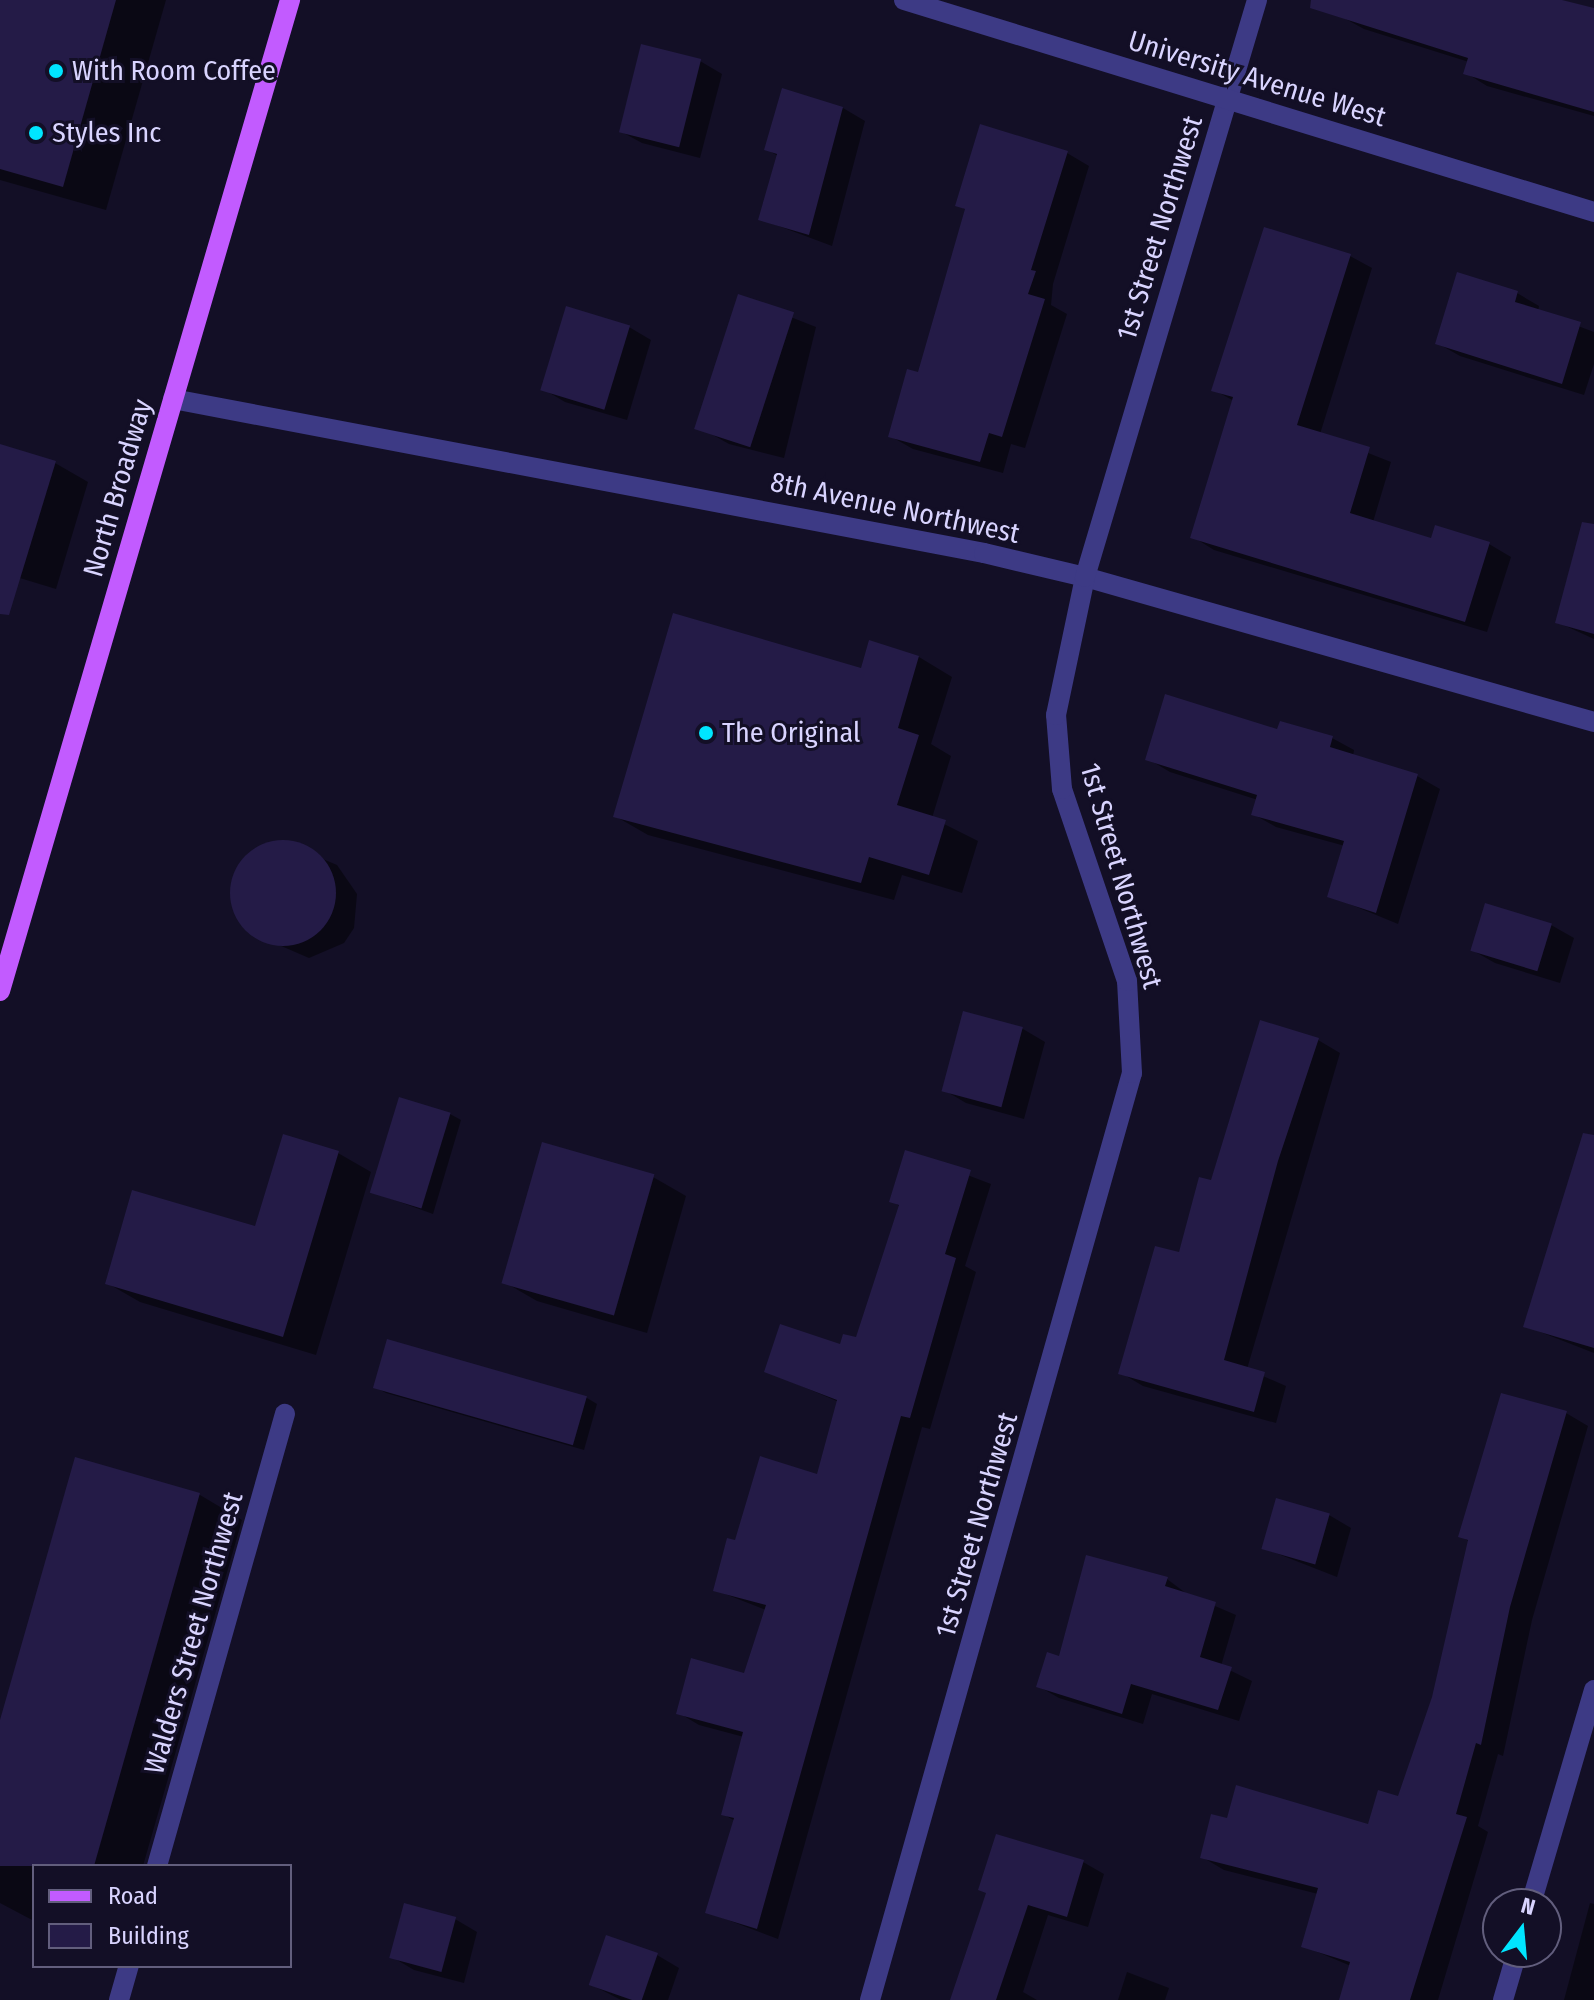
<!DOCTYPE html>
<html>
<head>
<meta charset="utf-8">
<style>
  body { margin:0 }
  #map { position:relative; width:1594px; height:2000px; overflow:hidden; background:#130f26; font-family:"Fira Sans Condensed",sans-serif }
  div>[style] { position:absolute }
  .shadow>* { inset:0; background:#0007 }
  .building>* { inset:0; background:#241b47; transform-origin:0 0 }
  .round { border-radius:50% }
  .minor>* { height:20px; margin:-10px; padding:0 10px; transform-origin:10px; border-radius:10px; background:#3d3a85 }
  .tertiary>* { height:20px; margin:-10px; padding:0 10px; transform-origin:10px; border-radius:10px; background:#3d3a85 }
  .primary>* { height:20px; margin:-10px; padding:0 10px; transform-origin:10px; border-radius:10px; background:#c25bff }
  .dots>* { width:22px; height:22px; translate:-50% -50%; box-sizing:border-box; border:4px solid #130f26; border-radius:50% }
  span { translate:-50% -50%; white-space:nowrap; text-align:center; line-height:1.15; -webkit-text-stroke:6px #130f26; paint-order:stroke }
  .poi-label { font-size:28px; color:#d9d4ff }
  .left { translate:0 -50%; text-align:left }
  .street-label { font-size:28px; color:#d9d4ff }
  .legend { position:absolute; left:32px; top:1864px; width:260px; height:104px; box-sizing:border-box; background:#130f26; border:2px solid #625e7d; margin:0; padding:10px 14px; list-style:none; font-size:24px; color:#d9d4ff }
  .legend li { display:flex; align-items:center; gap:16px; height:40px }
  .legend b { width:40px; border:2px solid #625e7d }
  .north { position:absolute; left:1482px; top:1888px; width:80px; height:80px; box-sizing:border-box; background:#130f26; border:2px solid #625e7d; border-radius:50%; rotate:16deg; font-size:22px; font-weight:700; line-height:32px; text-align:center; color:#d9d4ff }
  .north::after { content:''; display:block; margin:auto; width:28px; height:36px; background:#00e5ff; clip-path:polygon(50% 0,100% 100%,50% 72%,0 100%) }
</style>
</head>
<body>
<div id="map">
  <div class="shadow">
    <div style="clip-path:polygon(0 0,166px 0,106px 210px,0 180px)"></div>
    <div style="clip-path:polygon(1348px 0,1554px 0,1594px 10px,1594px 116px,1487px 86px,1466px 73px,1469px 62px,1364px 29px,1342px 17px)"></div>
    <div style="clip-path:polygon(700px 61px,722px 74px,700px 158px,642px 143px,620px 131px)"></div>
    <div style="clip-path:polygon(843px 108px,865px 121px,832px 246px,760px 219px,778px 156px,766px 149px)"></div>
    <div style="clip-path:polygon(1067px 153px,1089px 166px,1053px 284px,1051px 305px,1067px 314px,1025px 448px,1011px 444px,1003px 473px,913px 449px,890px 436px,919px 374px,966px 210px,958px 205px)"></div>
    <div style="clip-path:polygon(1350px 256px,1372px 268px,1320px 434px,1391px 462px,1373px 522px,1432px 541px,1489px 544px,1511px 557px,1487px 632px,1214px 550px,1193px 537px,1234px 401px,1214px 390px)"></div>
    <div style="clip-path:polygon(1517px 293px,1539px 306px,1538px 311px,1594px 332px,1594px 364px,1584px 395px,1460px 356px,1437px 343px)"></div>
    <div style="clip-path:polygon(740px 297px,816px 327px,784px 458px,729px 444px,706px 431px)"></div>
    <div style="clip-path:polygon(629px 327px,651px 340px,627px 420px,565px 402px,543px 389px)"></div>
    <div style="clip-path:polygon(0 446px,55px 463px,88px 482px,56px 589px,0 572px)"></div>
    <div style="clip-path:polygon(1594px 563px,1594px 639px,1557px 622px)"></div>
    <div style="clip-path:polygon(871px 643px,919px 657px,952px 677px,931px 744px,951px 756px,932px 818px,978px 841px,962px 893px,902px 875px,894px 900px,648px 835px,615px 816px,862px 671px)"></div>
    <div style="clip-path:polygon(1278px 731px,1332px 738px,1354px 750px,1353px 756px,1417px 776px,1440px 789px,1398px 924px,1330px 896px,1345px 846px,1276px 827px,1253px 814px,1258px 800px,1170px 772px,1148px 759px)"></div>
    <div style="clip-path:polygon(280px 841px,337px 865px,357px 894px,354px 928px,344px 943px,309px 958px,251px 933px,233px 903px,236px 870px,247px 856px)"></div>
    <div style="clip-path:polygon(1486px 906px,1551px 925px,1574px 938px,1560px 983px,1495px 963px,1472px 950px)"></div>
    <div style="clip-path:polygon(964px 1013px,1023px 1029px,1045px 1042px,1024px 1119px,966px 1103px,944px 1090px)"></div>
    <div style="clip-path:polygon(1318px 1040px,1340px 1053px,1247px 1369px,1286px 1386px,1276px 1423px,1143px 1386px,1121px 1373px,1212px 1183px)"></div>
    <div style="clip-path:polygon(450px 1114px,461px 1120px,433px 1214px,372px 1192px)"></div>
    <div style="clip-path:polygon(907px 1152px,991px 1184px,965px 1266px,976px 1272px,930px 1429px,922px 1427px,778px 1939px,707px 1912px,735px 1821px,723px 1814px,744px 1737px,699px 1725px,679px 1713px,746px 1675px,766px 1610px,715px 1590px,736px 1543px,818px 1476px,839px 1402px,766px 1371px,858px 1340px,901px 1207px,891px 1201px)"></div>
    <div style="clip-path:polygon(338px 1153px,371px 1172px,316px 1355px,140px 1302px,107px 1283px,257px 1228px)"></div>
    <div style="clip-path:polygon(1594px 1172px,1594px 1353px,1525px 1326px)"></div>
    <div style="clip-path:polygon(653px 1177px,686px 1196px,647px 1333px,537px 1301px,504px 1282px)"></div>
    <div style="clip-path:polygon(388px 1341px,587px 1398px,597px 1404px,584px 1450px,386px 1393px,375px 1387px)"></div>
    <div style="clip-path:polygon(1566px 1413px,1588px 1426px,1532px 1620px,1503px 1756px,1498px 1754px,1478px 1826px,1488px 1832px,1438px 2000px,1341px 2000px,1351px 1966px,1303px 1946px,1318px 1894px,1224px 1870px,1202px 1857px,1229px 1820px,1369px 1827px,1399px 1799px,1434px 1698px,1470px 1542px,1460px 1536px)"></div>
    <div style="clip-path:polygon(76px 1460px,200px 1495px,242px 1520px,143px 1866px,34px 1866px,34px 1921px,0 1903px,0 1728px)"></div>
    <div style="clip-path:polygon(1329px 1515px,1351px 1528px,1337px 1577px,1263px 1548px)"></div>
    <div style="clip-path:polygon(1167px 1579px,1187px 1594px,1236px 1615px,1221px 1666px,1252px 1681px,1239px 1721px,1152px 1694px,1143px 1724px,1059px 1698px,1038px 1686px,1061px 1659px)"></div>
    <div style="clip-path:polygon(997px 1836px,1083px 1862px,1104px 1874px,1088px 1927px,1048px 1915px,1023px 1992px,1037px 2000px,952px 2000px,988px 1893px)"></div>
    <div style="clip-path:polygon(1590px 1903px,1594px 1904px,1594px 2000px,1564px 2000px)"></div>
    <div style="clip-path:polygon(455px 1919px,477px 1932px,464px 1983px,414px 1970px,392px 1957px)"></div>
    <div style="clip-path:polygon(657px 1955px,679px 1968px,668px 2000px,621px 2000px,592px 1985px)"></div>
    <div style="clip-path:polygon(1127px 1972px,1169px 1988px,1165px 2000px,1118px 2000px)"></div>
  </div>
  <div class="building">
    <div style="clip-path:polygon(0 0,116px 0,63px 187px,0 169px)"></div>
    <div style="clip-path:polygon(1311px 0,1562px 0,1594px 8px,1594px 112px,1463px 74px,1468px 58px,1310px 8px)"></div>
    <div style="left:641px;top:44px;width:62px;height:91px;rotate:14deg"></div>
    <div style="clip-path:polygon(782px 88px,843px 107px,809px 235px,758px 220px,777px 154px,764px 150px)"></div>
    <div style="clip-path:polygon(980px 124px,1068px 151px,1031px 270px,1036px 271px,1028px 294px,1045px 299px,1002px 437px,989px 433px,980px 462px,888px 437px,907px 369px,918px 372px,965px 209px,955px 206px)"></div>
    <div style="clip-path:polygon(1264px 227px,1351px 254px,1297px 425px,1370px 447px,1350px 513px,1431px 538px,1435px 525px,1490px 542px,1465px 622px,1190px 538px,1233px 397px,1211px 391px)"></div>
    <div style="clip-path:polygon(1457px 272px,1518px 291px,1515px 302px,1581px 322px,1562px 384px,1435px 344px)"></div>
    <div style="left:738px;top:294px;width:59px;height:142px;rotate:18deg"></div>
    <div style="left:566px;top:306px;width:67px;height:88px;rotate:17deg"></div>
    <div style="clip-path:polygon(0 444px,56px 461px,9px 615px,0 614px)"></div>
    <div style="clip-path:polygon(1582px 522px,1594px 524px,1594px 634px,1555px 623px)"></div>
    <div style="clip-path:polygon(673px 613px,861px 668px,869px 640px,919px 656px,898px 728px,919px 735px,897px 805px,946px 820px,929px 875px,869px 857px,861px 883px,613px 817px)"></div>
    <div style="clip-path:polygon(1165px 694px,1277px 729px,1280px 721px,1333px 736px,1330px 747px,1418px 774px,1376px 913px,1327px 897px,1344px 841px,1251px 815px,1257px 795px,1145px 760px)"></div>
    <div class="round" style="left:230px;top:840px;width:106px;height:106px"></div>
    <div style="left:1485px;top:903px;width:70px;height:50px;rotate:17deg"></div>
    <div style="left:963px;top:1011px;width:62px;height:83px;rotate:15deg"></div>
    <div style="clip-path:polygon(1260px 1020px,1319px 1038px,1278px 1161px,1224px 1360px,1265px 1372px,1254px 1412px,1118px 1374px,1155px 1246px,1179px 1252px,1199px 1177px,1211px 1180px)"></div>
    <div style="left:399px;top:1097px;width:54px;height:100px;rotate:17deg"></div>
    <div style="clip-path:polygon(1583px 1133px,1594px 1135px,1594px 1348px,1523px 1327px)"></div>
    <div style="clip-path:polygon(283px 1134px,339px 1151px,283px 1337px,105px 1284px,132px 1190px,255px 1226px)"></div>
    <div style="left:542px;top:1142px;width:117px;height:147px;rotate:16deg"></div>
    <div style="clip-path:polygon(905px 1150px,971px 1170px,945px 1254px,956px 1258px,910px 1418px,901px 1416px,757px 1929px,705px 1913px,734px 1818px,721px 1815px,743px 1732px,676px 1714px,691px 1658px,744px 1673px,766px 1605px,713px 1591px,727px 1538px,735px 1540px,760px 1456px,817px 1474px,837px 1400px,764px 1372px,780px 1324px,840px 1344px,843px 1334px,856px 1337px,899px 1205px,889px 1202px)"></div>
    <div style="left:387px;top:1339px;width:208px;height:51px;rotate:16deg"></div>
    <div style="clip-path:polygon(1501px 1393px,1567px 1411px,1510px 1607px,1481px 1745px,1476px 1743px,1456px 1814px,1467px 1817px,1410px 2000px,1339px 2000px,1350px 1962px,1301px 1947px,1318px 1888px,1200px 1858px,1211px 1814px,1227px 1818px,1236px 1785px,1368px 1824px,1378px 1790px,1398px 1796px,1432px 1697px,1468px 1540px,1458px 1537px)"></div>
    <div style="clip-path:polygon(75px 1457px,200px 1493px,94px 1866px,0 1866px,0 1720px)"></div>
    <div style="left:1276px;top:1498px;width:56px;height:53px;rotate:16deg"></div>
    <div style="clip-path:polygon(1086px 1555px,1168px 1577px,1165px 1586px,1216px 1602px,1200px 1657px,1232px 1667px,1218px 1710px,1131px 1684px,1122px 1714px,1036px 1687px,1047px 1652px,1059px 1656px)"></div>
    <div style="clip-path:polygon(996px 1834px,1084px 1860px,1067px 1917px,1028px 1905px,996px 2000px,950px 2000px,986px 1893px,978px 1890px)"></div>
    <div style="left:404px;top:1903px;width:54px;height:57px;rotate:15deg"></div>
    <div style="left:606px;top:1935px;width:55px;height:53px;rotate:19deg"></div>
  </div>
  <div class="minor">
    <div style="left:173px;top:399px;width:825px;rotate:10.75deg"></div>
    <div style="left:984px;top:553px;width:104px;rotate:13.4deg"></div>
    <div style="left:1085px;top:577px;width:529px;rotate:15.9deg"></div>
    <div style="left:157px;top:1866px;width:470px;rotate:-74.2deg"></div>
    <div style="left:1531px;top:1904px;width:223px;rotate:-73.6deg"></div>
    <div style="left:119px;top:2000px;width:35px;rotate:-74deg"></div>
    <div style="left:870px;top:2000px;width:963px;rotate:-74.22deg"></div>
    <div style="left:1132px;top:1073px;width:92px;rotate:-93.1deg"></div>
    <div style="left:1127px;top:981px;width:203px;rotate:-108.7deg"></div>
    <div style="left:1062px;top:789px;width:74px;rotate:-94.6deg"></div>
    <div style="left:1056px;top:715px;width:141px;rotate:-78.1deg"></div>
    <div style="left:1085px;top:577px;width:602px;rotate:-73.4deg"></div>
    <div style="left:1503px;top:2000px;width:50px;rotate:-73.7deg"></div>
  </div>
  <div class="tertiary">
    <div style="left:904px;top:0;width:722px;rotate:17.08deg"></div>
  </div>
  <div class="primary">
    <div style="left:0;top:991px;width:1033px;rotate:-73.69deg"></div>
  </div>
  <div class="dots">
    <div style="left:56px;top:71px;background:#00e5ff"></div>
    <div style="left:36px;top:133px;background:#00e5ff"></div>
    <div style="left:706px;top:733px;background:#00e5ff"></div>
  </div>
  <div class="poi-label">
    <span class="left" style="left:72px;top:71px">With Room Coffee</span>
    <span class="left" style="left:52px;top:133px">Styles Inc</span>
    <span class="left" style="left:722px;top:733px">The Original</span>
  </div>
  <div class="street-label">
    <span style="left:1257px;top:79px;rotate:17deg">University Avenue West</span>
    <span style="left:1160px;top:228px;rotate:-73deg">1st Street Northwest</span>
    <span style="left:118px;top:488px;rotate:-74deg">North Broadway</span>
    <span style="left:895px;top:508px;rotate:12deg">8th Avenue Northwest</span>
    <span style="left:1121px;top:876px;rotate:74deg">1st Street Northwest</span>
    <span style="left:977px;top:1525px;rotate:-74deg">1st Street Northwest</span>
    <span style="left:194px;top:1633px;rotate:-74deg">Walders Street Northwest</span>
  </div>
  <ul class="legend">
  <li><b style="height:10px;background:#c25bff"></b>Road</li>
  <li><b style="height:22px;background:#241b47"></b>Building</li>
  </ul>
  <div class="north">N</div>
</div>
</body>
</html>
